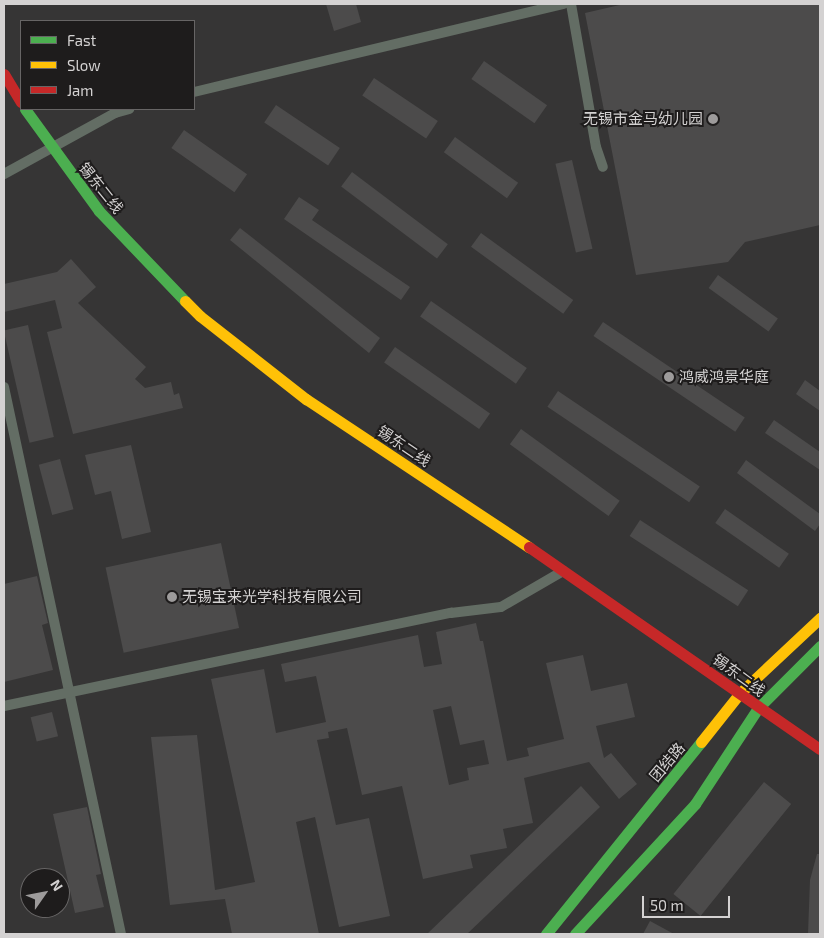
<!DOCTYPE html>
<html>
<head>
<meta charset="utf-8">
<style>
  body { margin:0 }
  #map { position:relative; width:824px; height:938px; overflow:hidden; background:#363535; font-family:"Exo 2","Noto Sans SC",sans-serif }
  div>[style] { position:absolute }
  .building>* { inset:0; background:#4c4b4b; transform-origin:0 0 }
  .street>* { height:10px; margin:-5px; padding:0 5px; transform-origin:5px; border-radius:5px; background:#636d64 }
  .fast>* { height:11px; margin:-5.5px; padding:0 5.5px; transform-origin:5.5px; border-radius:5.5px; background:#4caf50 }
  .slow>* { height:11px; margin:-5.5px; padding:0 5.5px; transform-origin:5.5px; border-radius:5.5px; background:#ffc107 }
  .jam>* { height:11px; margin:-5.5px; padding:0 5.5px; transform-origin:5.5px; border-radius:5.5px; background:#c62828 }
  .dots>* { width:14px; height:14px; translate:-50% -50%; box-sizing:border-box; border:2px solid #1e1c1c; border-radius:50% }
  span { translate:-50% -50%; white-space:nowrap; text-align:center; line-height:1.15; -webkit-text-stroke:4px #1e1c1c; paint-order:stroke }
  .poi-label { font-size:15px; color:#d4d2d2 }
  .right { translate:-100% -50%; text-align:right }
  .left { translate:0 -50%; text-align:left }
  .street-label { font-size:15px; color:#d4d2d2 }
  .frame { position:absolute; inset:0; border:5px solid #d4d2d2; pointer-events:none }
  .legend { position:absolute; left:20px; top:20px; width:175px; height:90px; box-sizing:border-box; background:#1e1c1c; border:1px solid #676565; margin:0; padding:6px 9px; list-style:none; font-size:15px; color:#d4d2d2 }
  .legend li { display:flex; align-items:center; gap:10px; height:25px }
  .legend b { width:25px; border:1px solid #676565 }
  .north { position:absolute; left:20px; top:868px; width:50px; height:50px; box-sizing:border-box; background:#1e1c1c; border:1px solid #676565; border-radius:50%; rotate:57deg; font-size:14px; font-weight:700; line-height:20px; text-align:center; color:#d4d2d2 }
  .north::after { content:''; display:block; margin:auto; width:18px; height:22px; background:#9d9b9b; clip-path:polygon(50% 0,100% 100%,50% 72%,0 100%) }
  .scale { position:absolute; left:642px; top:896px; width:88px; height:22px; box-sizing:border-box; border:2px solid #d4d2d2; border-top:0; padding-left:6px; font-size:15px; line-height:18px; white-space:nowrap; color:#d4d2d2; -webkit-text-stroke:4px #1e1c1c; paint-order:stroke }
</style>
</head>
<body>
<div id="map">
  <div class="building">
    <div style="clip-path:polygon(326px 4px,356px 4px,361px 22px,334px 31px)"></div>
    <div style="clip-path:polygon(624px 4px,820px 4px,820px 225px,745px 242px,728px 262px,636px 275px,585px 13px)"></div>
    <div style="left:484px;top:61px;width:77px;height:22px;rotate:35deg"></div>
    <div style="left:374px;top:78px;width:77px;height:21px;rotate:34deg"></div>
    <div style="left:276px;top:105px;width:77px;height:21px;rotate:34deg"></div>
    <div style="left:184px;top:130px;width:77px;height:22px;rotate:35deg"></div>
    <div style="left:455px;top:137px;width:78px;height:19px;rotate:36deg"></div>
    <div style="left:572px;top:160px;width:91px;height:17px;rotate:77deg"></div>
    <div style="left:352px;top:172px;width:120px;height:18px;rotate:37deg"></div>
    <div style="clip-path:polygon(299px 197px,319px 210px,312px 220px,410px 287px,401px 300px,284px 219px)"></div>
    <div style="clip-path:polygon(240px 228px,380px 338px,369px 353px,230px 240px)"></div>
    <div style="left:481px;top:233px;width:114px;height:17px;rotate:36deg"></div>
    <div style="clip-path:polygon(71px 259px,96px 287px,78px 303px,146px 367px,135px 379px,145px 388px,171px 382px,174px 395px,179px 393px,183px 408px,73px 434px,47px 332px,62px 328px,55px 300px,4px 312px,4px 284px,57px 272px)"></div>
    <div style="left:718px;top:275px;width:74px;height:16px;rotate:36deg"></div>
    <div style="left:431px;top:301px;width:117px;height:19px;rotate:35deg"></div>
    <div style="left:603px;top:322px;width:171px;height:17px;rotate:34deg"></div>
    <div style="left:28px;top:325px;width:115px;height:25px;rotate:77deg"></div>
    <div style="left:395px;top:347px;width:116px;height:19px;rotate:35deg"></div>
    <div style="clip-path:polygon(805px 380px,820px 391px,820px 411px,796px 394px)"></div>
    <div style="left:558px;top:391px;width:171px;height:19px;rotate:34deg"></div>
    <div style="clip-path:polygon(774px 420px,820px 452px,820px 470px,765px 433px)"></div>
    <div style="left:521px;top:429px;width:122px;height:19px;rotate:36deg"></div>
    <div style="clip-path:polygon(131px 445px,151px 532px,122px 539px,111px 491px,95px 495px,85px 455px)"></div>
    <div style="left:60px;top:459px;width:52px;height:22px;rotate:75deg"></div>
    <div style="clip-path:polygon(746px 460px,820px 514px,820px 524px,815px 531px,737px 473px)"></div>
    <div style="left:725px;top:509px;width:78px;height:17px;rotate:35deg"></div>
    <div style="left:640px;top:520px;width:129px;height:19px;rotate:33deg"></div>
    <div style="left:221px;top:543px;width:87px;height:118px;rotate:78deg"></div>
    <div style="clip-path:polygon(37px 576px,48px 623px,42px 625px,53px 670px,4px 682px,4px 584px)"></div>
    <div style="clip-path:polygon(evenodd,476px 623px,480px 641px,483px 641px,507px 761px,529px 756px,527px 748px,564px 739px,546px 663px,583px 655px,591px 691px,627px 683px,635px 717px,596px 726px,604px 758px,611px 753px,637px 784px,619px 799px,589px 762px,524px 778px,533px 823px,503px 829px,507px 848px,470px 855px,473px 868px,423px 879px,402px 786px,362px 795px,347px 728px,328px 732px,329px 738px,317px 740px,336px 825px,369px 818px,390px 916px,339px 927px,315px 817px,296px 822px,319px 934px,232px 934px,225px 899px,170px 905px,151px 737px,197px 735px,215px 890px,255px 882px,211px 679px,264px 669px,276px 733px,326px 722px,316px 676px,285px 682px,281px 664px,418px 635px,424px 667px,442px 664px,436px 632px,476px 623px,451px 706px,460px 745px,484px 740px,489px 764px,467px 768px,469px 780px,449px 785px,433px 710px,451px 706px)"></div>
    <div style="left:52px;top:712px;width:25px;height:22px;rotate:76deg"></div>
    <div style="left:764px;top:782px;width:35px;height:144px;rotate:39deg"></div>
    <div style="clip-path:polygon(581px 786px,600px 807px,467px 934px,427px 934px)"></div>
    <div style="clip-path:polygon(87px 807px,101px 874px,96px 875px,104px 907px,75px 913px,53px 814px)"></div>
    <div style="clip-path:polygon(817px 854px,820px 854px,820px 934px,808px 934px,810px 880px)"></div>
    <div style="clip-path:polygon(650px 921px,674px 934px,643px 934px)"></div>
  </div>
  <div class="street">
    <div style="left:571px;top:4px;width:145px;rotate:80.1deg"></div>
    <div style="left:596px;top:147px;width:21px;rotate:71deg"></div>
    <div style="left:194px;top:92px;width:380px;rotate:-13.4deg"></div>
    <div style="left:4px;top:174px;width:127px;rotate:-28.8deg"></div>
    <div style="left:115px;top:113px;width:15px;rotate:-16deg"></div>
    <div style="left:4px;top:387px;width:559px;rotate:77.93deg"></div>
    <div style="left:4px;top:706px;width:457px;rotate:-11.8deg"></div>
    <div style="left:451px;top:613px;width:50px;rotate:-6.8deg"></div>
    <div style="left:501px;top:607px;width:72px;rotate:-30.1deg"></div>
  </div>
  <div class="fast">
    <div style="left:25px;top:109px;width:126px;rotate:54deg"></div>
    <div style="left:99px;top:211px;width:124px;rotate:46.3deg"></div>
    <div style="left:546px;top:934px;width:247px;rotate:-51.1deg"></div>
    <div style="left:575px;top:934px;width:177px;rotate:-47.3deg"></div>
    <div style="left:695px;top:804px;width:115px;rotate:-56.7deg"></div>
    <div style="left:758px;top:708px;width:88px;rotate:-45deg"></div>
  </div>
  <div class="slow">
    <div style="left:185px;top:301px;width:21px;rotate:45deg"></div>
    <div style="left:200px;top:316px;width:135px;rotate:38.1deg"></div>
    <div style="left:306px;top:399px;width:268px;rotate:33.6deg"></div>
    <div style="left:701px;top:742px;width:63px;rotate:-51.5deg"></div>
    <div style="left:740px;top:693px;width:110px;rotate:-43.2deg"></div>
  </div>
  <div class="jam">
    <div style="left:4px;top:74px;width:33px;rotate:59deg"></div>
    <div style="left:529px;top:547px;width:354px;rotate:34.8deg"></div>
  </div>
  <div class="dots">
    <div style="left:713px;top:119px;background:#9d9b9b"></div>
    <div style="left:669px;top:377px;background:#9d9b9b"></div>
    <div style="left:172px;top:597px;background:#9d9b9b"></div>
  </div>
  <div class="poi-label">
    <span class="right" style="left:703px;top:119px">无锡市金马幼儿园</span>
    <span class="left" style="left:679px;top:377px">鸿威鸿景华庭</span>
    <span class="left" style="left:182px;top:597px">无锡宝来光学科技有限公司</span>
  </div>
  <div class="street-label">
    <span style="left:101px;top:188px;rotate:51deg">锡东二线</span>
    <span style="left:404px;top:446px;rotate:34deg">锡东二线</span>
    <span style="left:739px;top:675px;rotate:36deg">锡东二线</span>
    <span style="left:667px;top:762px;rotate:-50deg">团结路</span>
  </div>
  <div class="frame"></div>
  <ul class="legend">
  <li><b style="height:6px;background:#4caf50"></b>Fast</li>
  <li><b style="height:6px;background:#ffc107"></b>Slow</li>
  <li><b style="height:6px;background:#c62828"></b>Jam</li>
  </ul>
  <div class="north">N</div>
  <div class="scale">50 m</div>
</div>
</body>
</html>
